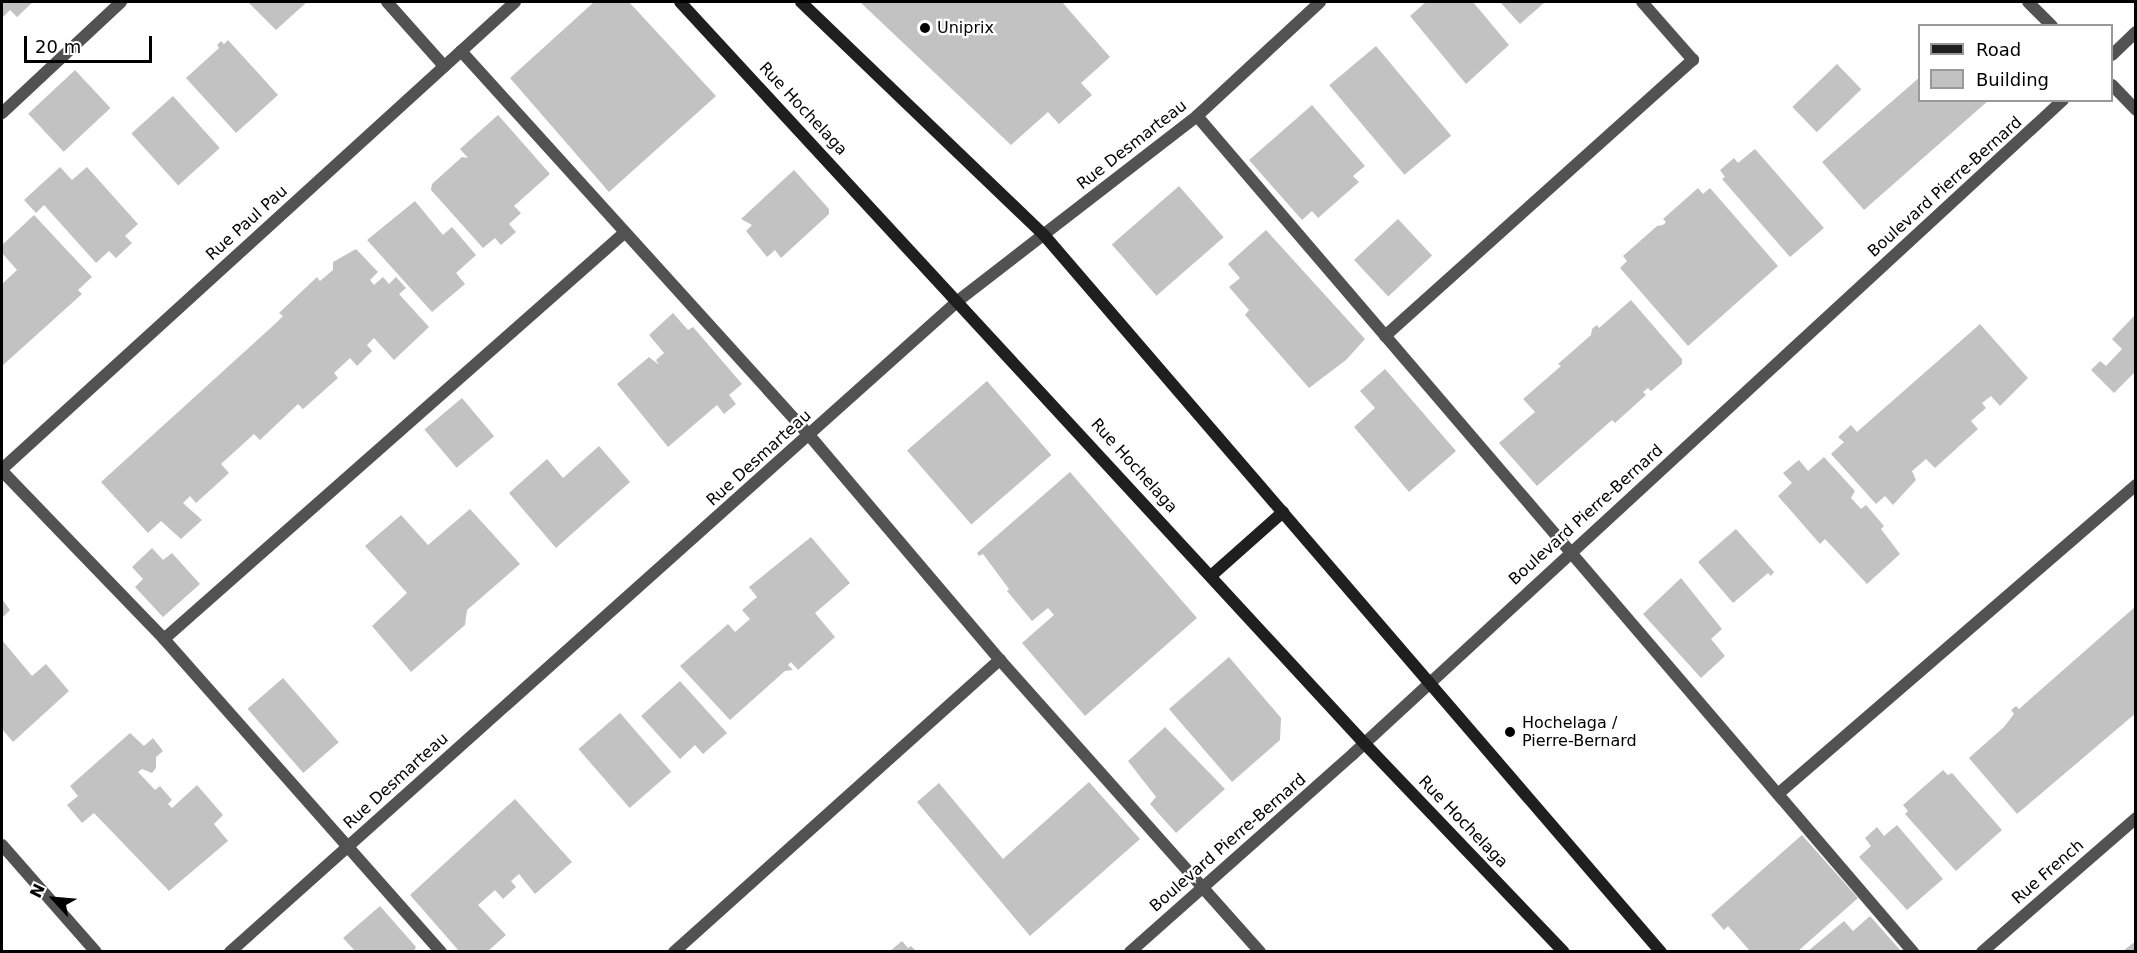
<!DOCTYPE html>
<html>
<head>
<meta charset="utf-8">
<style>
  body { margin:0 }
  #map { position:relative; width:2137px; height:953px; overflow:hidden; background:#fff; font-family:"DejaVu Sans",sans-serif }
  div>[style] { position:absolute }
  .building>* { inset:0; background:#c2c2c2; transform-origin:0 0 }
  .service>* { height:12px; margin:-6px; padding:0 6px; transform-origin:6px; border-radius:6px; background:#525252 }
  .minor>* { height:12px; margin:-6px; padding:0 6px; transform-origin:6px; border-radius:6px; background:#525252 }
  .secondary>* { height:12px; margin:-6px; padding:0 6px; transform-origin:6px; border-radius:6px; background:#1f1f1f }
  .dots>* { width:16px; height:16px; translate:-50% -50%; box-sizing:border-box; border:3px solid #fff; border-radius:50% }
  span { translate:-50% -50%; white-space:nowrap; text-align:center; line-height:1.15; -webkit-text-stroke:4.5px #fff; paint-order:stroke }
  .poi-label { font-size:16px; color:#000 }
  .left { translate:0 -50%; text-align:left }
  .street-label { font-size:16px; color:#000 }
  .frame { position:absolute; inset:0; border:3px solid #000; pointer-events:none }
  .legend { position:absolute; left:1918px; top:24px; width:195px; height:78px; box-sizing:border-box; background:#fff; border:2px solid #999; margin:0; padding:8px 10px; list-style:none; font-size:18px; color:#000 }
  .legend li { display:flex; align-items:center; gap:12px; height:30px }
  .legend b { width:30px; border:2px solid #999 }
  .north { position:absolute; left:24px; top:869px; width:60px; height:60px; -webkit-text-stroke:4px #fff; paint-order:stroke; rotate:296deg; font-size:16px; font-weight:700; line-height:24px; text-align:center; color:#000 }
  .north::after { content:''; display:block; margin:auto; width:21px; height:27px; background:#000; clip-path:polygon(50% 0,100% 100%,50% 72%,0 100%) }
  .scale { position:absolute; left:24px; top:36px; width:128px; height:27px; box-sizing:border-box; border:3px solid #000; border-top:0; padding-left:8px; font-size:18px; line-height:21px; white-space:nowrap; color:#000; -webkit-text-stroke:4px #fff; paint-order:stroke }
</style>
</head>
<body>
<div id="map">
  <div class="building">
    <div style="clip-path:polygon(2px 2px,33px 2px,17px 17px,10px 10px,3px 17px)"></div>
    <div style="clip-path:polygon(248px 2px,307px 2px,276px 30px)"></div>
    <div style="clip-path:polygon(594px 2px,629px 2px,716px 96px,609px 192px,510px 78px)"></div>
    <div style="clip-path:polygon(860px 2px,1062px 2px,1110px 57px,1081px 83px,1092px 95px,1059px 124px,1048px 112px,1011px 145px)"></div>
    <div style="clip-path:polygon(1426px 2px,1473px 2px,1509px 45px,1466px 84px,1410px 16px)"></div>
    <div style="clip-path:polygon(1500px 2px,1545px 2px,1520px 24px)"></div>
    <div style="clip-path:polygon(228px 40px,278px 95px,236px 133px,186px 78px,219px 48px,217px 45px,221px 41px,224px 44px)"></div>
    <div style="left:1376px;top:46px;width:117px;height:61px;rotate:50deg"></div>
    <div style="left:1837px;top:64px;width:35px;height:62px;rotate:46deg"></div>
    <div style="left:75px;top:70px;width:52px;height:64px;rotate:47deg"></div>
    <div style="clip-path:polygon(1920px 77px,1920px 100px,1989px 100px,1864px 210px,1822px 162px)"></div>
    <div style="left:173px;top:96px;width:70px;height:56px;rotate:48deg"></div>
    <div style="clip-path:polygon(1312px 105px,1365px 166px,1353px 176px,1359px 182px,1318px 218px,1312px 211px,1302px 220px,1249px 160px)"></div>
    <div style="clip-path:polygon(498px 115px,550px 174px,514px 206px,521px 213px,509px 224px,516px 232px,501px 245px,495px 238px,483px 248px,431px 190px,432px 184px,462px 157px,468px 158px,460px 149px)"></div>
    <div style="clip-path:polygon(1755px 149px,1824px 228px,1790px 257px,1722px 179px,1725px 177px,1720px 170px,1734px 158px,1738px 163px)"></div>
    <div style="clip-path:polygon(60px 167px,72px 180px,87px 167px,138px 224px,125px 236px,132px 243px,116px 258px,109px 251px,96px 263px,44px 205px,36px 213px,24px 200px)"></div>
    <div style="clip-path:polygon(794px 170px,829px 209px,829px 214px,781px 258px,775px 250px,767px 257px,746px 231px,752px 225px,741px 219px)"></div>
    <div style="left:1179px;top:186px;width:68px;height:89px;rotate:49deg"></div>
    <div style="clip-path:polygon(1698px 188px,1703px 194px,1710px 188px,1778px 266px,1688px 346px,1620px 268px,1627px 261px,1623px 256px,1657px 226px,1663px 225px,1666px 222px,1663px 219px)"></div>
    <div style="clip-path:polygon(415px 201px,443px 235px,452px 227px,476px 255px,456px 273px,465px 284px,432px 312px,367px 240px)"></div>
    <div style="clip-path:polygon(34px 215px,92px 277px,78px 290px,82px 294px,2px 366px,2px 284px,17px 270px,2px 253px,2px 245px)"></div>
    <div style="left:1398px;top:219px;width:50px;height:60px;rotate:47deg"></div>
    <div style="clip-path:polygon(1266px 230px,1365px 339px,1346px 360px,1309px 388px,1245px 315px,1249px 310px,1229px 287px,1240px 278px,1228px 264px)"></div>
    <div style="clip-path:polygon(356px 249px,378px 272px,370px 280px,374px 285px,383px 277px,389px 284px,396px 277px,406px 288px,399px 294px,429px 327px,394px 360px,374px 338px,367px 345px,372px 351px,357px 366px,350px 358px,334px 373px,338px 378px,303px 409px,298px 404px,260px 440px,254px 434px,221px 464px,229px 473px,196px 503px,190px 496px,183px 503px,202px 520px,181px 539px,161px 521px,148px 533px,101px 482px,276px 323px,283px 316px,279px 313px,317px 277px,320px 281px,333px 270px,333px 262px)"></div>
    <div style="clip-path:polygon(1631px 300px,1682px 359px,1682px 364px,1651px 391px,1648px 388px,1643px 392px,1646px 395px,1615px 423px,1612px 420px,1537px 486px,1499px 443px,1535px 412px,1523px 399px,1561px 366px,1558px 364px,1591px 335px,1592px 329px,1597px 325px,1599px 328px)"></div>
    <div style="clip-path:polygon(673px 313px,688px 330px,693px 327px,742px 384px,729px 395px,736px 404px,724px 414px,717px 405px,668px 447px,617px 384px,649px 357px,659px 365px,656px 360px,664px 353px,649px 335px)"></div>
    <div style="clip-path:polygon(2136px 314px,2136px 371px,2114px 393px,2091px 370px,2100px 361px,2106px 366px,2122px 349px,2112px 339px)"></div>
    <div style="clip-path:polygon(1980px 324px,2028px 378px,2000px 406px,1991px 396px,1982px 403px,1986px 408px,1971px 421px,1978px 429px,1935px 468px,1926px 459px,1912px 471px,1916px 480px,1893px 505px,1885px 496px,1876px 504px,1831px 454px,1844px 442px,1838px 437px,1851px 425px,1857px 432px)"></div>
    <div style="clip-path:polygon(1385px 369px,1456px 451px,1409px 492px,1354px 427px,1375px 408px,1360px 391px)"></div>
    <div style="left:987px;top:381px;width:98px;height:106px;rotate:49deg"></div>
    <div style="left:462px;top:398px;width:50px;height:49px;rotate:50deg"></div>
    <div style="clip-path:polygon(599px 446px,630px 482px,556px 548px,509px 493px,547px 459px,563px 478px)"></div>
    <div style="clip-path:polygon(1824px 457px,1855px 491px,1851px 498px,1861px 509px,1866px 505px,1884px 526px,1881px 529px,1900px 554px,1867px 584px,1825px 539px,1820px 544px,1778px 496px,1792px 483px,1783px 473px,1799px 460px,1808px 471px)"></div>
    <div style="clip-path:polygon(1070px 472px,1197px 618px,1085px 716px,1022px 643px,1054px 615px,1048px 608px,1032px 621px,1007px 591px,1009px 589px,983px 554px,979px 556px,977px 553px)"></div>
    <div style="clip-path:polygon(470px 509px,520px 564px,467px 610px,465px 625px,411px 672px,372px 626px,407px 593px,365px 546px,401px 515px,428px 545px)"></div>
    <div style="clip-path:polygon(1736px 529px,1774px 572px,1771px 576px,1768px 573px,1733px 603px,1698px 562px)"></div>
    <div style="clip-path:polygon(811px 537px,850px 583px,815px 613px,835px 637px,798px 670px,791px 662px,788px 665px,793px 670px,785px 671px,730px 720px,680px 666px,728px 624px,735px 632px,750px 619px,742px 610px,757px 597px,749px 587px)"></div>
    <div style="clip-path:polygon(152px 548px,163px 560px,172px 553px,200px 584px,163px 617px,135px 587px,143px 579px,132px 567px)"></div>
    <div style="clip-path:polygon(1681px 578px,1722px 629px,1711px 639px,1725px 656px,1701px 678px,1643px 614px)"></div>
    <div style="clip-path:polygon(2px 599px,10px 610px,2px 618px)"></div>
    <div style="clip-path:polygon(2136px 606px,2136px 713px,2017px 814px,1969px 758px,2004px 727px,2014px 714px,2011px 710px,2016px 706px,2019px 709px)"></div>
    <div style="clip-path:polygon(2px 640px,32px 676px,46px 664px,69px 691px,13px 742px,2px 729px)"></div>
    <div style="clip-path:polygon(1229px 657px,1281px 718px,1280px 740px,1232px 782px,1169px 709px)"></div>
    <div style="left:283px;top:678px;width:85px;height:47px;rotate:49deg"></div>
    <div style="clip-path:polygon(680px 681px,727px 733px,703px 754px,695px 745px,680px 759px,641px 716px)"></div>
    <div style="left:620px;top:713px;width:78px;height:55px;rotate:49deg"></div>
    <div style="clip-path:polygon(1165px 727px,1225px 789px,1176px 833px,1150px 804px,1156px 797px,1128px 761px)"></div>
    <div style="clip-path:polygon(130px 733px,144px 746px,153px 738px,163px 751px,156px 757px,156px 768px,152px 773px,142px 769px,138px 772px,155px 790px,160px 786px,172px 800px,168px 804px,172px 808px,197px 785px,223px 815px,214px 824px,228px 841px,169px 891px,94px 813px,82px 823px,67px 805px,78px 796px,70px 786px)"></div>
    <div style="clip-path:polygon(1943px 770px,1948px 775px,1952px 773px,2002px 830px,1956px 871px,1905px 814px,1908px 811px,1903px 805px)"></div>
    <div style="clip-path:polygon(1089px 782px,1140px 839px,1030px 936px,917px 802px,939px 783px,1003px 859px)"></div>
    <div style="clip-path:polygon(515px 799px,572px 862px,535px 894px,519px 874px,511px 881px,516px 887px,503px 899px,495px 890px,478px 905px,506px 935px,488px 951px,459px 951px,410px 895px)"></div>
    <div style="clip-path:polygon(1897px 825px,1943px 879px,1907px 910px,1859px 857px,1871px 846px,1865px 838px,1877px 827px,1884px 836px)"></div>
    <div style="clip-path:polygon(1802px 835px,1858px 898px,1798px 951px,1750px 951px,1728px 926px,1724px 930px,1711px 915px)"></div>
    <div style="clip-path:polygon(380px 906px,416px 947px,414px 951px,355px 951px,343px 938px)"></div>
    <div style="clip-path:polygon(1870px 916px,1901px 951px,1808px 951px,1844px 921px,1853px 931px)"></div>
    <div style="clip-path:polygon(902px 941px,908px 948px,911px 946px,916px 951px,890px 951px)"></div>
    <div style="clip-path:polygon(2136px 941px,2136px 951px,2123px 951px,2132px 944px)"></div>
  </div>
  <div class="service">
    <div style="left:387px;top:2px;width:86px;rotate:48.3deg"></div>
    <div style="left:461px;top:51px;width:518px;rotate:47.82deg"></div>
    <div style="left:809px;top:435px;width:295px;rotate:49.7deg"></div>
    <div style="left:1000px;top:660px;width:391px;rotate:48.3deg"></div>
    <div style="left:2px;top:113px;width:163px;rotate:-43deg"></div>
    <div style="left:1197px;top:116px;width:1101px;rotate:49.42deg"></div>
    <div style="left:1385px;top:336px;width:414px;rotate:-41.9deg"></div>
    <div style="left:1693px;top:60px;width:77px;rotate:-131.3deg"></div>
    <div style="left:2px;top:471px;width:233px;rotate:46deg"></div>
    <div style="left:164px;top:639px;width:418px;rotate:48.5deg"></div>
    <div style="left:164px;top:639px;width:612px;rotate:-41.42deg"></div>
    <div style="left:1778px;top:794px;width:473px;rotate:-40.8deg"></div>
    <div style="left:674px;top:952px;width:438px;rotate:-41.9deg"></div>
  </div>
  <div class="minor">
    <div style="left:2028px;top:2px;width:34px;rotate:45deg"></div>
    <div style="left:2112px;top:55px;width:33px;rotate:-44deg"></div>
    <div style="left:2112px;top:85px;width:35px;rotate:46deg"></div>
    <div style="left:2px;top:469px;width:694px;rotate:-42.31deg"></div>
    <div style="left:2px;top:845px;width:142px;rotate:48.7deg"></div>
    <div style="left:230px;top:952px;width:978px;rotate:-41.81deg"></div>
    <div style="left:959px;top:300px;width:301px;rotate:-37.7deg"></div>
    <div style="left:1197px;top:116px;width:168px;rotate:-42.8deg"></div>
    <div style="left:1130px;top:952px;width:298px;rotate:-41.6deg"></div>
    <div style="left:1353px;top:754px;width:965px;rotate:-42.65deg"></div>
    <div style="left:1982px;top:952px;width:204px;rotate:-41deg"></div>
  </div>
  <div class="secondary">
    <div style="left:680px;top:2px;width:1008px;rotate:47.29deg"></div>
    <div style="left:1364px;top:743px;width:289px;rotate:46.3deg"></div>
    <div style="left:801px;top:2px;width:337px;rotate:43.8deg"></div>
    <div style="left:1044px;top:235px;width:946px;rotate:49.29deg"></div>
    <div style="left:1212px;top:575px;width:95px;rotate:-41.6deg"></div>
  </div>
  <div class="dots">
    <div style="left:925px;top:28px;background:#000"></div>
    <div style="left:1510px;top:732px;background:#000"></div>
  </div>
  <div class="poi-label">
    <span class="left" style="left:937px;top:28px">Uniprix</span>
    <span class="left" style="left:1522px;top:732px">Hochelaga /<br>Pierre-Bernard</span>
  </div>
  <div class="street-label">
    <span style="left:803px;top:109px;rotate:47deg">Rue Hochelaga</span>
    <span style="left:1132px;top:145px;rotate:-38deg">Rue Desmarteau</span>
    <span style="left:1945px;top:187px;rotate:-42deg">Boulevard Pierre-Bernard</span>
    <span style="left:247px;top:223px;rotate:-42deg">Rue Paul Pau</span>
    <span style="left:759px;top:458px;rotate:-42deg">Rue Desmarteau</span>
    <span style="left:1134px;top:466px;rotate:48deg">Rue Hochelaga</span>
    <span style="left:1586px;top:515px;rotate:-42deg">Boulevard Pierre-Bernard</span>
    <span style="left:396px;top:781px;rotate:-42deg">Rue Desmarteau</span>
    <span style="left:1463px;top:822px;rotate:46deg">Rue Hochelaga</span>
    <span style="left:1228px;top:843px;rotate:-41deg">Boulevard Pierre-Bernard</span>
    <span style="left:2048px;top:872px;rotate:-41deg">Rue French</span>
  </div>
  <div class="frame"></div>
  <ul class="legend">
  <li><b style="height:8px;background:#1f1f1f"></b>Road</li>
  <li><b style="height:16px;background:#c2c2c2"></b>Building</li>
  </ul>
  <div class="north">N</div>
  <div class="scale">20 m</div>
</div>
</body>
</html>
